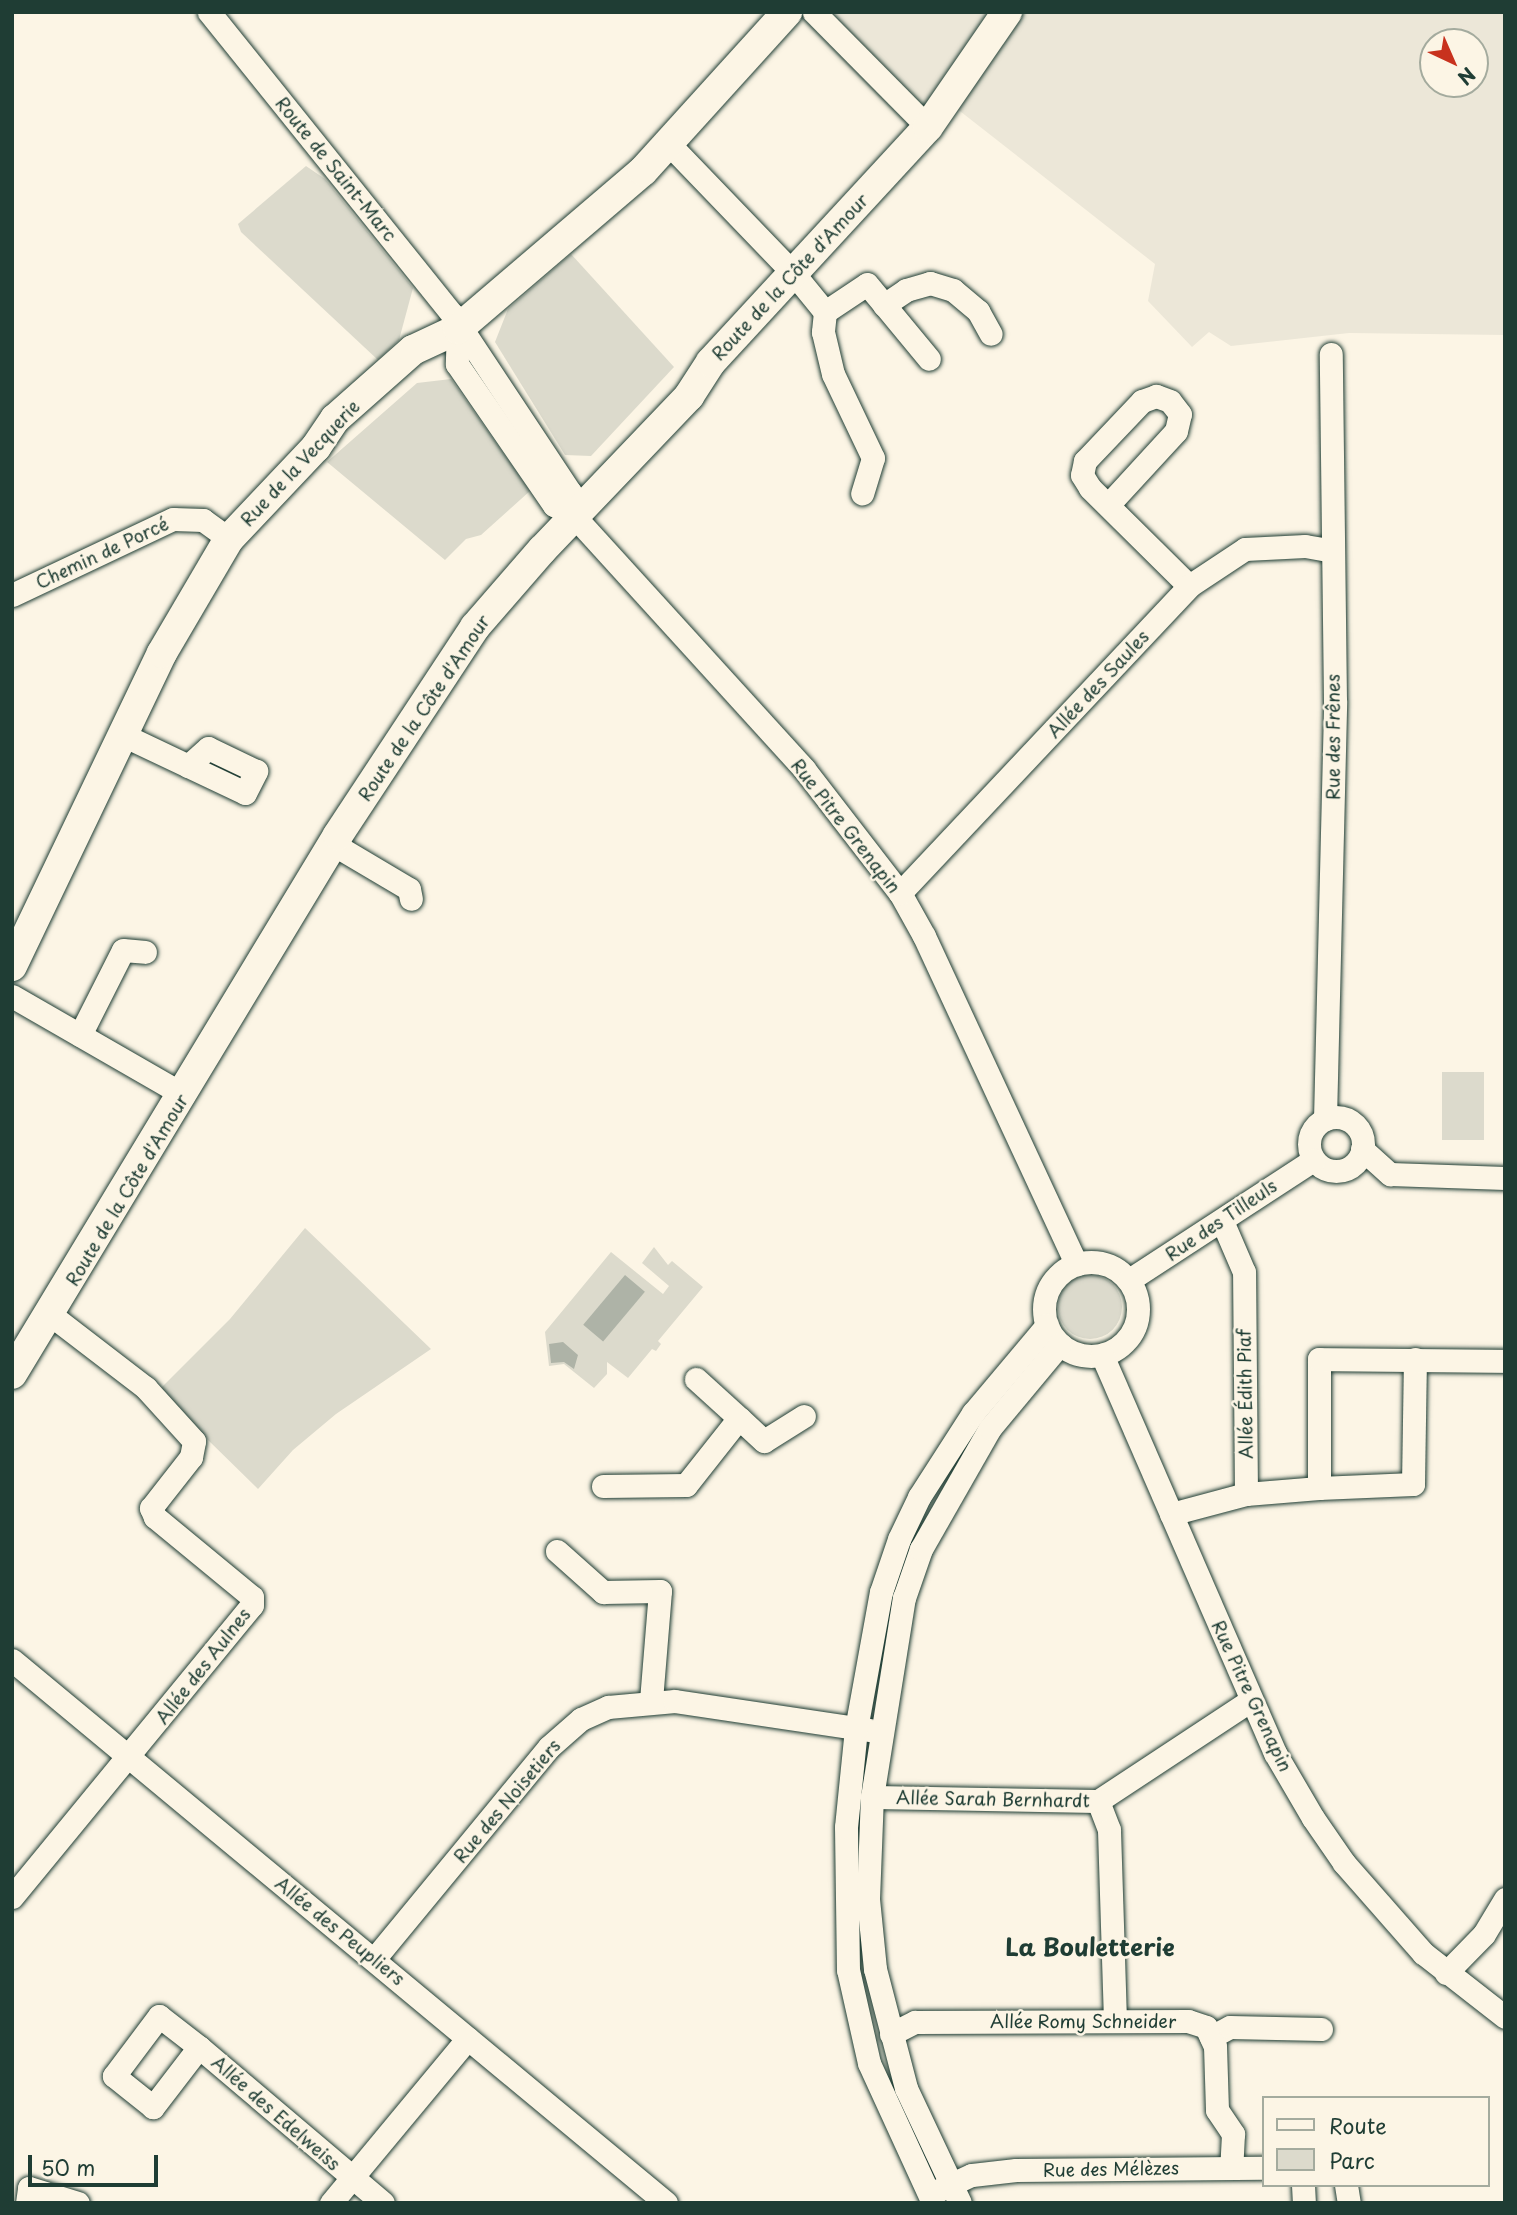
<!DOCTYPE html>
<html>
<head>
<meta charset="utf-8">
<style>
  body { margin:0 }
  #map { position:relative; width:1517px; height:2215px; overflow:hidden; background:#fcf5e5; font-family:"Playpen Sans",sans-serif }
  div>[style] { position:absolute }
  .built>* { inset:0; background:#ece7d8 }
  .green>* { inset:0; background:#dcdacc; transform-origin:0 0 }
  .round { border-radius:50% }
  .water>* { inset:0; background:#aeb3a7; transform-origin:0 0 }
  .roads { filter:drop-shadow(0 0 2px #1f3d34) drop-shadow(0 0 2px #1f3d34) }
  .minor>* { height:23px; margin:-11.5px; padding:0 11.5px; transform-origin:11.5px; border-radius:11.5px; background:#fcf5e5 }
  .minor>.ring { margin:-11.5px; padding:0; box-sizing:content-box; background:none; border:23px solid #fcf5e5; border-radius:50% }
  .major>* { height:30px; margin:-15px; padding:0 15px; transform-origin:15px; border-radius:15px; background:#fcf5e5 }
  span { translate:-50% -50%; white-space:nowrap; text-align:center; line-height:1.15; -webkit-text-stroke:5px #fcf5e5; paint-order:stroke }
  .street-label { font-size:18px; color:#1f3d34 }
  .district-label { font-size:24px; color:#1f3d34; font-weight:700 }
  .frame { position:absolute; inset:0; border:14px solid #1f3d34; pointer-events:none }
  .legend { position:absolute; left:1262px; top:2096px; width:228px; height:91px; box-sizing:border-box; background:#fcf5e5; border:2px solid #a4ab9e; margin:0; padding:9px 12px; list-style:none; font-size:21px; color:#1f3d34 }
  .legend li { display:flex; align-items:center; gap:14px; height:35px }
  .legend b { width:35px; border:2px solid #a4ab9e }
  .north { position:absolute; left:1419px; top:28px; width:70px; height:70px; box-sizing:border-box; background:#fcf5e5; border:2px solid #a4ab9e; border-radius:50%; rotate:136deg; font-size:19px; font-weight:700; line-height:28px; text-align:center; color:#1f3d34 }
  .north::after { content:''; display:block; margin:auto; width:24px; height:32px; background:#c8321e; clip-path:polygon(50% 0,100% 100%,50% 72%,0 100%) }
  .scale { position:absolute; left:28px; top:2155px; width:130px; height:32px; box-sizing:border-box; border:4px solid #1f3d34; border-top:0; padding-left:9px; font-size:21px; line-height:24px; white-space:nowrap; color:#1f3d34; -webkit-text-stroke:5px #fcf5e5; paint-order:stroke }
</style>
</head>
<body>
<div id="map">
  <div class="built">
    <div style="clip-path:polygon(evenodd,1505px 12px,1505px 335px,1349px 333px,1231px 346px,1209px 332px,1192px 347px,1148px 301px,1155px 264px,956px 108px,922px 141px,796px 13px,1505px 12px,1433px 42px,1475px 42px,1475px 84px,1433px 84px,1433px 42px)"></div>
  </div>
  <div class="green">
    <div style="clip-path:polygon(306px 166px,325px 179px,413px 288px,399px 340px,378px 360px,241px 232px,238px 224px)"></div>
    <div style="clip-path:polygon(571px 254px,674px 367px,591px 456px,565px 455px,495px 342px,508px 309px)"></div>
    <div style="clip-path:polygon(451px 379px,530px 491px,481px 535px,466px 539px,445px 560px,327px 462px,417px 383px)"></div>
    <div style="left:1484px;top:1072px;width:68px;height:42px;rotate:90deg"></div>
    <div style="clip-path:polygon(305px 1228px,431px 1349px,336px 1414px,293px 1450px,258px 1489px,158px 1391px,230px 1319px)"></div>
    <div style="clip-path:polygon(654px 1247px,668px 1265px,672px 1261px,703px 1287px,658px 1341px,661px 1344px,656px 1351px,652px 1349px,628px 1378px,607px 1362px,607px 1374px,594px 1388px,564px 1364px,549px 1366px,545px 1332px,611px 1252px,663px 1294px,669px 1286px,642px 1263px)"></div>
    <div class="round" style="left:1058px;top:1275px;width:64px;height:64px"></div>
  </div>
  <div class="water">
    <div style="left:625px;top:1275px;width:26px;height:65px;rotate:40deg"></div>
    <div style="clip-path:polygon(563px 1342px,578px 1355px,574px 1369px,564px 1362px,551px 1363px,549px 1344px)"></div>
  </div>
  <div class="roads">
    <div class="minor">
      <div style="left:209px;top:12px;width:388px;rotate:51.2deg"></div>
      <div style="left:452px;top:314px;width:214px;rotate:56.5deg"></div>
      <div style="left:570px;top:492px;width:24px;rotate:81deg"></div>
      <div style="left:814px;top:12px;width:162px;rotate:45.3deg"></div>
      <div style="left:669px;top:144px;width:180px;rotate:46.1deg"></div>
      <div style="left:794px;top:274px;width:49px;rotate:50.8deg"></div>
      <div style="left:825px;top:312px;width:20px;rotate:96deg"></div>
      <div style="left:823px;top:332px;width:43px;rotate:76.6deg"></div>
      <div style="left:833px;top:374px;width:93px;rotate:64.5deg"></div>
      <div style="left:873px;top:458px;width:37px;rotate:107deg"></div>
      <div style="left:884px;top:305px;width:27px;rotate:-34deg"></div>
      <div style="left:906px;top:290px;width:25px;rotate:-16deg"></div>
      <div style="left:930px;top:283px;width:24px;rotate:17deg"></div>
      <div style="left:953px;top:290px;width:33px;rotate:40deg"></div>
      <div style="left:978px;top:311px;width:26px;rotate:61deg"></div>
      <div style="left:825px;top:312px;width:50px;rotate:-33.7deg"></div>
      <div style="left:867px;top:284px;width:97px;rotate:50.4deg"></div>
      <div style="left:458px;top:329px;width:35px;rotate:92deg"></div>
      <div style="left:457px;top:364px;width:171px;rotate:55.5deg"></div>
      <div style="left:554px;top:505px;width:23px;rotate:29deg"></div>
      <div style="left:574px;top:516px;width:342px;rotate:47.7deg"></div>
      <div style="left:804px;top:769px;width:157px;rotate:52.3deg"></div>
      <div style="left:900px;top:893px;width:49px;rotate:60.8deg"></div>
      <div style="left:924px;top:936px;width:362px;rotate:65.1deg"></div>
      <div style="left:1108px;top:505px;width:100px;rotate:-47.4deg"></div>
      <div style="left:1176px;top:431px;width:17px;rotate:-77deg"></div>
      <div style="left:1180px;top:414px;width:16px;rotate:-128deg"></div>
      <div style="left:1170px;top:401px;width:15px;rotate:-160deg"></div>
      <div style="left:1156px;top:396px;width:15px;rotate:160deg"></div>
      <div style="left:1142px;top:401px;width:83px;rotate:133.5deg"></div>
      <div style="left:1085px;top:461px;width:14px;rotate:102deg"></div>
      <div style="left:1082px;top:475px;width:15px;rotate:58deg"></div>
      <div style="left:1090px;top:488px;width:139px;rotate:44.7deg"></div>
      <div style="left:12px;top:595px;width:178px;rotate:-25.3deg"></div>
      <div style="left:173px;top:519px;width:30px;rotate:2deg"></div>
      <div style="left:203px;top:520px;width:32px;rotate:36deg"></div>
      <div style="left:123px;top:735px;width:135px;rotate:25.4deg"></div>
      <div style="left:245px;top:793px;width:25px;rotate:-63deg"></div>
      <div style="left:256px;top:771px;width:53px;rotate:-154.4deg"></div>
      <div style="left:208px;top:748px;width:27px;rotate:138deg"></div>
      <div style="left:333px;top:844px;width:88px;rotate:30.6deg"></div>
      <div style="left:409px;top:889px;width:10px;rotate:79deg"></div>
      <div style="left:900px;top:893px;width:422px;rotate:-46.7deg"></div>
      <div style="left:1189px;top:586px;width:67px;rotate:-33.5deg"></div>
      <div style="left:1245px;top:549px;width:60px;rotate:-2.9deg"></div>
      <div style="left:1305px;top:546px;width:27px;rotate:10deg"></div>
      <div style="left:12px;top:996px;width:198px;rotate:29.9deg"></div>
      <div style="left:80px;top:1035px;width:95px;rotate:-63.2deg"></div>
      <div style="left:123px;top:950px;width:22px;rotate:5deg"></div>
      <div class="ring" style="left:1309px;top:1117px;width:31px;height:31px"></div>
      <div style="left:1325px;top:1119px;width:418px;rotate:-88.6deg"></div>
      <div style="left:1335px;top:701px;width:347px;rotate:-90.7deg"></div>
      <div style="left:1362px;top:1149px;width:38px;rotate:42deg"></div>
      <div style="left:1390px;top:1174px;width:115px;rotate:2deg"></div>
      <div class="ring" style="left:1044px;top:1262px;width:71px;height:71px"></div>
      <div style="left:1129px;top:1280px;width:220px;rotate:-33.1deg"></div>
      <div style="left:1102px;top:1355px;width:434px;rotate:66.5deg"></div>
      <div style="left:1275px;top:1753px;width:75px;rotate:59.7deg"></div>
      <div style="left:1313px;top:1818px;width:55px;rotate:55.4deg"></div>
      <div style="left:1344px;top:1863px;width:120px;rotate:48.7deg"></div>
      <div style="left:1423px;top:1953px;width:104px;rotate:38deg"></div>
      <div style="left:696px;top:1379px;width:58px;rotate:42.2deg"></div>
      <div style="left:603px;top:1486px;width:83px;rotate:-0.7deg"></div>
      <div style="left:686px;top:1485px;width:85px;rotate:-51.7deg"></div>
      <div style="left:739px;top:1418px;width:34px;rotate:43deg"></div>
      <div style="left:764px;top:1441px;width:47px;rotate:-32deg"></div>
      <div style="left:1319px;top:1488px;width:94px;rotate:-2.4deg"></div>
      <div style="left:1413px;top:1484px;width:125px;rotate:-89.1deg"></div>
      <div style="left:1246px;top:1494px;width:73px;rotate:-4.7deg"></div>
      <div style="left:1319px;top:1488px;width:129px;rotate:-90deg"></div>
      <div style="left:1319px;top:1359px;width:186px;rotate:0.6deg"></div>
      <div style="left:1171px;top:1514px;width:78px;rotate:-14.9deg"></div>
      <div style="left:1246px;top:1494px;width:222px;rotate:-90.5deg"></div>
      <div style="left:1244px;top:1272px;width:56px;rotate:-113.3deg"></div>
      <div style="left:557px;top:1551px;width:62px;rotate:41.7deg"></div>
      <div style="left:603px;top:1592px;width:57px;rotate:-1deg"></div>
      <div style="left:660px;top:1591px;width:110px;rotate:94.7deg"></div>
      <div style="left:12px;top:1660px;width:850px;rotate:39.7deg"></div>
      <div style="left:872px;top:1797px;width:226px;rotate:1deg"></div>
      <div style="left:1098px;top:1801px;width:183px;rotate:-33.4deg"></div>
      <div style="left:1098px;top:1801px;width:31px;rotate:69deg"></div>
      <div style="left:1109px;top:1830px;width:190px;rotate:88.2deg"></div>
      <div style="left:12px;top:1897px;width:378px;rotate:-50.6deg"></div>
      <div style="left:252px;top:1605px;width:8px;rotate:-90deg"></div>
      <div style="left:252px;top:1597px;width:126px;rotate:-140.5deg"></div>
      <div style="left:155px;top:1517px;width:10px;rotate:-114deg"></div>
      <div style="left:151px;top:1508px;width:65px;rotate:-51.9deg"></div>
      <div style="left:191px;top:1457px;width:16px;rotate:-79deg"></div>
      <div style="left:194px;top:1441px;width:72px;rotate:-132.2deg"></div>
      <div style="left:146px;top:1388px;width:120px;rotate:-142.5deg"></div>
      <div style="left:375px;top:1958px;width:273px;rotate:-50.5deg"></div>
      <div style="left:549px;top:1747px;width:43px;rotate:-41.2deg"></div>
      <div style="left:581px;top:1719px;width:30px;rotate:-24deg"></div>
      <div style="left:608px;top:1707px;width:67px;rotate:-5.1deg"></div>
      <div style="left:675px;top:1701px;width:196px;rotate:8.5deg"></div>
      <div style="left:1446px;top:1973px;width:54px;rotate:-45.7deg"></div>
      <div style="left:1484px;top:1934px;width:41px;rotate:-59deg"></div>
      <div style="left:891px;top:2034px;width:27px;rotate:-27deg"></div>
      <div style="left:915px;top:2022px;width:273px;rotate:-0.2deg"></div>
      <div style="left:1188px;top:2021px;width:19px;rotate:18deg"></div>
      <div style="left:1206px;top:2027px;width:21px;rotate:65deg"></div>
      <div style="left:1215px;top:2046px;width:64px;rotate:88.2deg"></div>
      <div style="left:1217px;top:2110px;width:29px;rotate:56deg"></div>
      <div style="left:1233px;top:2134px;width:34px;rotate:93deg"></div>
      <div style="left:1211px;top:2037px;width:21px;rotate:-28deg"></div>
      <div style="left:1230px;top:2027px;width:91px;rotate:1.3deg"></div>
      <div style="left:199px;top:2047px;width:76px;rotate:127.5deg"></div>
      <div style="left:153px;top:2107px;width:50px;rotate:-141.5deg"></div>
      <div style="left:114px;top:2076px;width:75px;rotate:-53.1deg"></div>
      <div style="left:159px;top:2016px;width:51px;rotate:37.8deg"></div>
      <div style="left:199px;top:2047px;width:241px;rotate:40.3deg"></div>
      <div style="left:1303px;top:2185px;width:18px;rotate:87deg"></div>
      <div style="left:1346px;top:2185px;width:18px;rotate:81deg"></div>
      <div style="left:937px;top:2191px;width:38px;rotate:-25deg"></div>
      <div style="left:972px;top:2175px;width:44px;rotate:-6.5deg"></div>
      <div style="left:1016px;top:2170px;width:247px;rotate:-0.5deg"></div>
      <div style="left:27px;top:2203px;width:15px;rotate:-82deg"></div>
      <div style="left:29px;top:2188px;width:51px;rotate:17deg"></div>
      <div style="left:331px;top:2203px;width:214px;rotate:-50.3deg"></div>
      <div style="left:933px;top:2203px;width:154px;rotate:-114.6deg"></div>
      <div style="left:869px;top:2063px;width:95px;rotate:-102.7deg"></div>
      <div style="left:848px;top:1970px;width:143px;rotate:-90.8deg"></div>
      <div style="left:846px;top:1827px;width:99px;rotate:-84.2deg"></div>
      <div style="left:856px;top:1729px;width:139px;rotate:-79.7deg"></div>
      <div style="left:881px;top:1592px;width:56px;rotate:-71.2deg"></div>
      <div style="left:899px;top:1539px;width:47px;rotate:-64.5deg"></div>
      <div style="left:919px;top:1497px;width:100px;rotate:-57.3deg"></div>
      <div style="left:973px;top:1413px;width:115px;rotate:-49.9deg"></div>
      <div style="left:960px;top:2203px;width:127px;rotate:-115.2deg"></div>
      <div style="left:906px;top:2088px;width:123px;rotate:-104.6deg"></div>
      <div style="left:875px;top:1969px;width:70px;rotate:-95.7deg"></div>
      <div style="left:868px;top:1899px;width:102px;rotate:-87.8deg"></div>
      <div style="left:872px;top:1797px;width:202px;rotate:-80.9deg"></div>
      <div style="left:904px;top:1598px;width:52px;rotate:-70.9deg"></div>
      <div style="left:921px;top:1549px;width:139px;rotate:-60.3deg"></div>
      <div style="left:990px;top:1428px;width:109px;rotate:-50.2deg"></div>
    </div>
    <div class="major">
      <div style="left:12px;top:966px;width:347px;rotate:-64.4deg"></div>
      <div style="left:162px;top:653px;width:132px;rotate:-59.6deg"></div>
      <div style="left:229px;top:539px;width:127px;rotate:-46.6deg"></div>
      <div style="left:316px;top:447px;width:34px;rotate:-56deg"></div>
      <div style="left:335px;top:419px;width:104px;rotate:-41.5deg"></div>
      <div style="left:413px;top:350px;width:50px;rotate:-25deg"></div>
      <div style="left:458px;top:329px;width:243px;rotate:-40.5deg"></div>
      <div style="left:643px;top:171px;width:215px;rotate:-47.8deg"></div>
      <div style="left:12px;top:1374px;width:630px;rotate:-58.83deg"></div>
      <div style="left:338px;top:835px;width:249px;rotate:-56.6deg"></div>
      <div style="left:475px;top:627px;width:102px;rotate:-49deg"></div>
      <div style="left:542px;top:550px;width:213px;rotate:-46.3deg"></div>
      <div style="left:689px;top:396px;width:40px;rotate:-57.1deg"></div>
      <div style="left:711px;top:362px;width:320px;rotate:-47.3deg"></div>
      <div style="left:928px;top:127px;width:140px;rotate:-55.5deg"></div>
    </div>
  </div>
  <div class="street-label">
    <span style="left:336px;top:169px;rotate:51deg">Route de Saint-Marc</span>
    <span style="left:790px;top:277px;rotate:-47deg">Route de la Côte d'Amour</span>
    <span style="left:300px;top:463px;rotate:-47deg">Rue de la Vecquerie</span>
    <span style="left:102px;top:553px;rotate:-25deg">Chemin de Porcé</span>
    <span style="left:1098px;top:684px;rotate:-47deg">Allée des Saules</span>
    <span style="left:424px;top:708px;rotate:-56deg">Route de la Côte d'Amour</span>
    <span style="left:1333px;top:737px;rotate:-90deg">Rue des Frênes</span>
    <span style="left:846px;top:826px;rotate:52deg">Rue Pitre Grenapin</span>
    <span style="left:127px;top:1190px;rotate:-59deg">Route de la Côte d'Amour</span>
    <span style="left:1221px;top:1220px;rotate:-34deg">Rue des Tilleuls</span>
    <span style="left:1245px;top:1394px;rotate:-91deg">Allée Édith Piaf</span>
    <span style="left:203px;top:1666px;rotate:-52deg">Allée des Aulnes</span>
    <span style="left:1252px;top:1696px;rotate:65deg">Rue Pitre Grenapin</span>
    <span style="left:993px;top:1799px;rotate:1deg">Allée Sarah Bernhardt</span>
    <span style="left:507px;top:1801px;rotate:-50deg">Rue des Noisetiers</span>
    <span style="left:340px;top:1931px;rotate:39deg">Allée des Peupliers</span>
    <span style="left:1083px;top:2021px">Allée Romy Schneider</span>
    <span style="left:276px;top:2113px;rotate:41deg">Allée des Edelweiss</span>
    <span style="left:1111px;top:2169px;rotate:-1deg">Rue des Mélèzes</span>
  </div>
  <div class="district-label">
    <span style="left:1090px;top:1947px">La Bouletterie</span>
  </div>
  <div class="frame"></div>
  <ul class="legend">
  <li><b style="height:9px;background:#fcf5e5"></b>Route</li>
  <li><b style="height:19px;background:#dcdacc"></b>Parc</li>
  </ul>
  <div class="north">N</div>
  <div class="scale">50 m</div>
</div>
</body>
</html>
